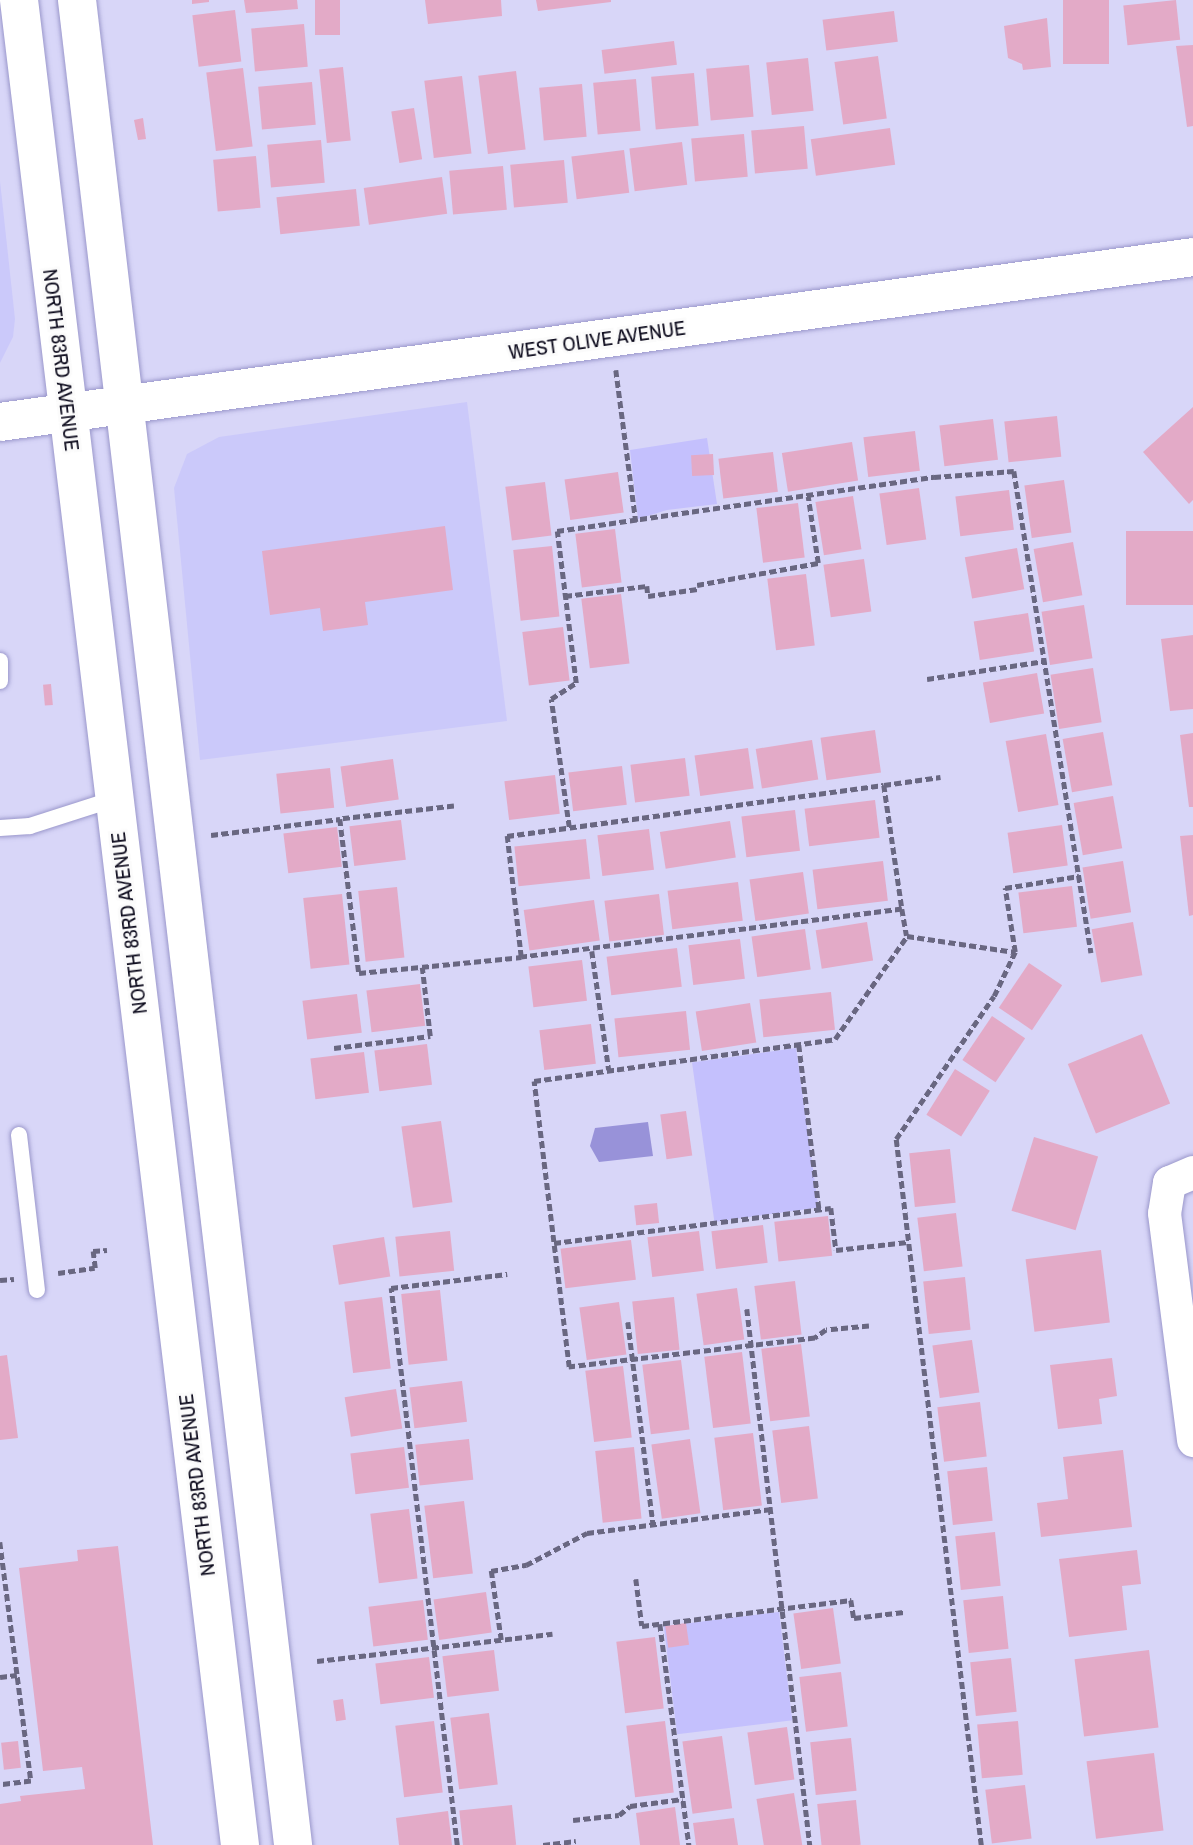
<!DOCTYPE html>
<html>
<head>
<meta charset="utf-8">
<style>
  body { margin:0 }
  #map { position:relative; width:1193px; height:1845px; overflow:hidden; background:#d8d6f8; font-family:"Archivo Narrow",sans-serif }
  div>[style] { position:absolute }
  .built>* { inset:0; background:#cbc9fa }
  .green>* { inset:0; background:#c4c0fd; transform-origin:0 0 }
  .water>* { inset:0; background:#9892d9 }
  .building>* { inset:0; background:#e3aac7; transform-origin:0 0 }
  .path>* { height:4.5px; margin-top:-2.25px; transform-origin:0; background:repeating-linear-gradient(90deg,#696781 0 7px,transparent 0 10.5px) }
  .roads { filter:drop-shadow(0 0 2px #9a97cb) drop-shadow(0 0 2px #9a97cb) }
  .service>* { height:16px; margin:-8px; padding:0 8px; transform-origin:8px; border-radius:8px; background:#fff }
  .minor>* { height:33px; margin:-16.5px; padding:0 16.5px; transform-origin:16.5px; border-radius:16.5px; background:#fff }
  .secondary>* { height:38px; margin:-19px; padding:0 19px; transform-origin:19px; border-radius:19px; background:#fff }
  span { translate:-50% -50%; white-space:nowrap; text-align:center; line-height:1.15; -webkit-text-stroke:6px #fbfbfb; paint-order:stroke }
  .street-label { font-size:21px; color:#0c0a1c }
</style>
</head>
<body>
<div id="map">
  <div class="built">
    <div style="clip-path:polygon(0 181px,15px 319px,13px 337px,0 363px)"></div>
    <div style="clip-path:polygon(467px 402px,507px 721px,200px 760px,174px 488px,187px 454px,219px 437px)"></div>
  </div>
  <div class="green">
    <div style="clip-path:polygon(707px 438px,717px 504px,667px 510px,638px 519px,630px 450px)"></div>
    <div style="left:796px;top:1048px;width:161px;height:105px;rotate:82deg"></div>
    <div style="left:779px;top:1612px;width:109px;height:116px;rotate:83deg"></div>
  </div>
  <div class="water">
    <div style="clip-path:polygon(648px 1122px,653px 1156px,599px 1162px,590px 1146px,595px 1128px)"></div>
  </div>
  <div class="building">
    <div style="clip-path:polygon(192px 0,209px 0,209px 2px,192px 4px)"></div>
    <div style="clip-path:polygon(244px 0,297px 0,298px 9px,246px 13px)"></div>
    <div style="left:315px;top:0;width:25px;height:35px"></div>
    <div style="clip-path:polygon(425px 0,501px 0,502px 16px,428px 24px)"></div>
    <div style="clip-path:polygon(536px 0,611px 0,611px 2px,538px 11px)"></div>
    <div style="left:1063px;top:0;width:46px;height:64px"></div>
    <div style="left:1176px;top:0;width:40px;height:53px;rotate:84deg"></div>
    <div style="left:235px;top:10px;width:52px;height:43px;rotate:83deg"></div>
    <div style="left:894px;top:11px;width:31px;height:72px;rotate:83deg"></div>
    <div style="clip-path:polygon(1047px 18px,1051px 67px,1023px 70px,1022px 64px,1008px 58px,1004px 26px)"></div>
    <div style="left:304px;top:24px;width:43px;height:53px;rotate:85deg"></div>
    <div style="left:674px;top:41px;width:24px;height:73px;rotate:83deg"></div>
    <div style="clip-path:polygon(1193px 45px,1193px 126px,1187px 127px,1176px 46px)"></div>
    <div style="left:878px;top:56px;width:63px;height:44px;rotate:82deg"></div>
    <div style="left:808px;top:58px;width:53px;height:42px;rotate:84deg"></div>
    <div style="left:749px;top:65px;width:52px;height:43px;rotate:85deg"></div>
    <div style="left:343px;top:67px;width:74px;height:24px;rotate:84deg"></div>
    <div style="left:243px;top:68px;width:79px;height:37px;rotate:83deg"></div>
    <div style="left:516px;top:71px;width:79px;height:38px;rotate:83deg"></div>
    <div style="left:694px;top:73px;width:53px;height:43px;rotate:85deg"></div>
    <div style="left:462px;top:76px;width:78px;height:38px;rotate:83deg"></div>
    <div style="left:636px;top:79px;width:52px;height:43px;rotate:85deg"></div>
    <div style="left:312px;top:82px;width:43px;height:54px;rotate:85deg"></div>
    <div style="left:582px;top:84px;width:53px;height:43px;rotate:85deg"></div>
    <div style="left:414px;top:108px;width:52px;height:23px;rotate:81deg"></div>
    <div style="clip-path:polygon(143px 118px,146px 139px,138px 140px,134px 120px)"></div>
    <div style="left:804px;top:126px;width:43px;height:53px;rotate:85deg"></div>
    <div style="left:890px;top:128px;width:37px;height:80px;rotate:82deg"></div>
    <div style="left:744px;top:134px;width:43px;height:53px;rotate:85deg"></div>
    <div style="left:321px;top:140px;width:43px;height:54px;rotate:85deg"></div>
    <div style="left:682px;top:142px;width:43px;height:53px;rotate:83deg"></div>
    <div style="left:624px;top:150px;width:43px;height:53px;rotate:83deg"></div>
    <div style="left:256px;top:156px;width:52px;height:43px;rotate:85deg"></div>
    <div style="left:564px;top:160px;width:43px;height:54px;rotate:85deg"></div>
    <div style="left:503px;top:166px;width:44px;height:54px;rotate:85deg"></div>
    <div style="left:442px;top:177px;width:37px;height:79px;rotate:82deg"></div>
    <div style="left:356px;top:189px;width:37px;height:80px;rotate:84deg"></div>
    <div style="clip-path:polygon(1193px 407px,1193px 500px,1189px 504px,1143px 452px)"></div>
    <div style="left:1057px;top:416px;width:41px;height:53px;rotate:84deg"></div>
    <div style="left:993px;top:419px;width:41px;height:54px;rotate:83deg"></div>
    <div style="left:915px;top:431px;width:40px;height:52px;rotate:83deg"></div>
    <div style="left:852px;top:442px;width:39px;height:71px;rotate:81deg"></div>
    <div style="left:773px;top:452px;width:40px;height:55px;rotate:83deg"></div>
    <div style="left:713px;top:454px;width:21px;height:22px;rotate:87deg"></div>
    <div style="left:618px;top:472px;width:41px;height:54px;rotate:82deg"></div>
    <div style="left:1064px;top:480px;width:53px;height:40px;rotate:82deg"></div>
    <div style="left:545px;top:482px;width:54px;height:40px;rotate:83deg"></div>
    <div style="left:919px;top:488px;width:52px;height:40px;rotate:82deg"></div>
    <div style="left:1009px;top:490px;width:40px;height:54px;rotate:83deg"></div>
    <div style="left:853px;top:496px;width:54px;height:38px;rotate:81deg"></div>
    <div style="left:798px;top:503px;width:55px;height:42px;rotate:83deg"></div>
    <div style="clip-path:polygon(445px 526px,453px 590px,365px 602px,368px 625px,323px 631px,320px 608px,270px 615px,262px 551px)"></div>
    <div style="left:615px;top:529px;width:54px;height:40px;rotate:83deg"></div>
    <div style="left:1193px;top:531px;width:74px;height:67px;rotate:90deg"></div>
    <div style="left:1073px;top:542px;width:54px;height:40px;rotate:80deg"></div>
    <div style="left:552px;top:546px;width:71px;height:39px;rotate:84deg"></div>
    <div style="left:1017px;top:548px;width:42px;height:53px;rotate:80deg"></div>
    <div style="left:864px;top:559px;width:53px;height:41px;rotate:82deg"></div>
    <div style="left:806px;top:574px;width:72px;height:39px;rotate:83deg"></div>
    <div style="left:621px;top:594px;width:70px;height:40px;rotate:83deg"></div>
    <div style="left:1084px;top:605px;width:54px;height:43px;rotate:81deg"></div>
    <div style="left:1028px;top:613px;width:39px;height:55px;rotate:81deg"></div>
    <div style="left:563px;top:627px;width:54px;height:41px;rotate:83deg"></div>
    <div style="clip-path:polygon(1193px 635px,1193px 709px,1170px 711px,1161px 639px)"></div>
    <div style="left:1093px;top:668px;width:55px;height:43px;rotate:81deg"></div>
    <div style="left:1037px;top:673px;width:41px;height:55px;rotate:80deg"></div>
    <div style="left:51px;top:684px;width:21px;height:8px;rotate:85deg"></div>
    <div style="left:875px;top:730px;width:43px;height:55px;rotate:82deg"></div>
    <div style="left:1103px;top:732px;width:54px;height:41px;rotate:80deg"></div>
    <div style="clip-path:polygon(1193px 733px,1193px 807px,1189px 807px,1180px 735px)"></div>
    <div style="left:1046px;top:734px;width:72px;height:41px;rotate:80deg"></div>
    <div style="left:812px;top:740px;width:40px;height:57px;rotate:81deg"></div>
    <div style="left:748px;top:748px;width:41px;height:54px;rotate:82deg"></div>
    <div style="left:685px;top:758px;width:38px;height:55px;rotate:83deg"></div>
    <div style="left:393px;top:759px;width:41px;height:53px;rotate:82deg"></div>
    <div style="left:622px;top:766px;width:39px;height:54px;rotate:83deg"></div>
    <div style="left:330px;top:768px;width:40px;height:54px;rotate:84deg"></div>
    <div style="left:555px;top:775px;width:39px;height:51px;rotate:83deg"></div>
    <div style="left:1113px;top:796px;width:53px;height:40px;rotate:80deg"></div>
    <div style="left:875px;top:800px;width:38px;height:71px;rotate:83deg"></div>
    <div style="left:795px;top:810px;width:41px;height:54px;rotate:83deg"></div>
    <div style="left:401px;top:820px;width:40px;height:52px;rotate:83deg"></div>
    <div style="left:730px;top:821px;width:37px;height:71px;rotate:81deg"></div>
    <div style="left:1062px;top:825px;width:41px;height:55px;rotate:82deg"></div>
    <div style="left:337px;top:827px;width:40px;height:54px;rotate:83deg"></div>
    <div style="left:649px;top:829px;width:41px;height:52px;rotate:83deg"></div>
    <div style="clip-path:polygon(1193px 835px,1193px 915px,1189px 916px,1180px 836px)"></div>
    <div style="left:586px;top:839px;width:40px;height:72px;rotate:84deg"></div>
    <div style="left:883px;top:861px;width:40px;height:71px;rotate:83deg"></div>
    <div style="left:1123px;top:861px;width:52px;height:41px;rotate:81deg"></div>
    <div style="left:803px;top:872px;width:42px;height:54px;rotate:82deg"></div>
    <div style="left:738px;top:882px;width:39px;height:71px;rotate:83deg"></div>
    <div style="left:1072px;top:886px;width:41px;height:54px;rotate:83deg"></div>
    <div style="left:397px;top:887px;width:71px;height:39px;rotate:84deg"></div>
    <div style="left:342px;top:894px;width:71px;height:39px;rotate:84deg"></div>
    <div style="left:659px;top:894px;width:41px;height:55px;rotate:83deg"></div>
    <div style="left:594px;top:900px;width:41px;height:71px;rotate:82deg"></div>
    <div style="left:867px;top:922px;width:39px;height:52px;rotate:81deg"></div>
    <div style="left:1133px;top:922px;width:54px;height:42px;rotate:80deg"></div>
    <div style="left:805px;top:929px;width:41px;height:54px;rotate:82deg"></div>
    <div style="left:740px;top:939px;width:40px;height:52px;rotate:83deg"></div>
    <div style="left:677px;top:948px;width:39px;height:71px;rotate:83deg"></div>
    <div style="left:582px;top:960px;width:41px;height:54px;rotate:83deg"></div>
    <div style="left:1029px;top:963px;width:40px;height:54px;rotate:34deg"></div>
    <div style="left:420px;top:984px;width:42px;height:54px;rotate:83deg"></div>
    <div style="left:831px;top:992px;width:38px;height:72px;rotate:84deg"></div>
    <div style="left:357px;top:994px;width:39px;height:55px;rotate:83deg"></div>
    <div style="left:750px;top:1003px;width:40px;height:55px;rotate:81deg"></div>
    <div style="left:686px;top:1011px;width:39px;height:72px;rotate:84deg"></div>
    <div style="left:992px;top:1016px;width:40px;height:53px;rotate:34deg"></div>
    <div style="left:591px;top:1024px;width:40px;height:52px;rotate:83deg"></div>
    <div style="left:1142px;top:1034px;width:75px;height:80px;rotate:68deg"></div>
    <div style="left:427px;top:1044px;width:41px;height:53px;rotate:83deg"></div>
    <div style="left:364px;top:1052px;width:41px;height:54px;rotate:83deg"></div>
    <div style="left:955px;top:1069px;width:41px;height:54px;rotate:32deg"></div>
    <div style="left:686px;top:1111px;width:45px;height:26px;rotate:82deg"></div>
    <div style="left:441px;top:1121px;width:82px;height:40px;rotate:82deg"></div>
    <div style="left:1034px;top:1137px;width:67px;height:77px;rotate:17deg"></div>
    <div style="left:950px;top:1149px;width:54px;height:41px;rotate:84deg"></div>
    <div style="left:657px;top:1203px;width:20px;height:23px;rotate:84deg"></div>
    <div style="left:956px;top:1213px;width:54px;height:39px;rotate:83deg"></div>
    <div style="left:828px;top:1216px;width:40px;height:54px;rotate:84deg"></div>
    <div style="left:763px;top:1225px;width:38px;height:52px;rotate:83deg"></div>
    <div style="left:450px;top:1231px;width:40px;height:55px;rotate:84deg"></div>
    <div style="left:699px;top:1231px;width:40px;height:52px;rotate:83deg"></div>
    <div style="left:384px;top:1237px;width:40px;height:52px;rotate:81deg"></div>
    <div style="left:631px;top:1240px;width:40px;height:71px;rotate:83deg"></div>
    <div style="left:1101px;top:1250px;width:73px;height:76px;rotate:83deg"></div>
    <div style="left:965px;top:1277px;width:53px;height:42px;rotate:84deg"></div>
    <div style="left:795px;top:1281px;width:54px;height:41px;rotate:83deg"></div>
    <div style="left:737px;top:1288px;width:52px;height:41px;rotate:82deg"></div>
    <div style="left:440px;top:1290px;width:71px;height:39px;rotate:84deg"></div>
    <div style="left:382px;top:1297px;width:72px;height:38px;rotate:83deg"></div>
    <div style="left:674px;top:1297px;width:53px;height:42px;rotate:84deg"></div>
    <div style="left:619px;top:1302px;width:53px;height:40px;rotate:82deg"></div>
    <div style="left:972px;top:1340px;width:53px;height:40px;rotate:82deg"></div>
    <div style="left:801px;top:1344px;width:73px;height:40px;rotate:83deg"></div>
    <div style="left:742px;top:1352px;width:72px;height:38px;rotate:83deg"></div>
    <div style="clip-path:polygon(7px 1355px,18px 1438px,0 1440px,0 1356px)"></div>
    <div style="clip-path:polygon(1112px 1358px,1117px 1396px,1099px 1399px,1102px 1424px,1058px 1429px,1050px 1365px)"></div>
    <div style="left:681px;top:1360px;width:70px;height:39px;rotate:83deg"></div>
    <div style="left:623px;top:1366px;width:72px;height:38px;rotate:83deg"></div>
    <div style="left:462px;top:1381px;width:41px;height:53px;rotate:83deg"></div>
    <div style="left:396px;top:1389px;width:40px;height:52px;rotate:81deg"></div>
    <div style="left:980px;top:1402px;width:55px;height:43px;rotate:83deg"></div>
    <div style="left:809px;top:1426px;width:73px;height:37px;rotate:83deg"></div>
    <div style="left:753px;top:1433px;width:73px;height:39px;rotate:83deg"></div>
    <div style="left:469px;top:1439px;width:41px;height:54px;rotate:84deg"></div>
    <div style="left:690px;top:1439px;width:75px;height:39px;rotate:82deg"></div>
    <div style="left:404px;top:1447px;width:41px;height:54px;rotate:83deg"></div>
    <div style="left:634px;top:1447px;width:72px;height:39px;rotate:84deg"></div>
    <div style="clip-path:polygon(1123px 1450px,1132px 1527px,1041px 1537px,1037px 1503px,1068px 1499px,1063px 1457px)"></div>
    <div style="left:987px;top:1467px;width:54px;height:40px;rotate:84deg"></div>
    <div style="left:464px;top:1501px;width:73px;height:40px;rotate:83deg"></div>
    <div style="left:409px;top:1509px;width:70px;height:39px;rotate:83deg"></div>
    <div style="left:995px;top:1532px;width:54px;height:40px;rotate:84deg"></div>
    <div style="clip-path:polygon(118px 1546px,153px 1845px,0 1845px,0 1804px,21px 1801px,20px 1796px,85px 1789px,82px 1767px,43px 1771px,19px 1568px,78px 1561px,77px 1550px)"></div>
    <div style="clip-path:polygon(1137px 1550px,1141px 1584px,1122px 1586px,1127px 1630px,1069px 1637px,1059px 1559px)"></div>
    <div style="left:486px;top:1592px;width:41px;height:53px;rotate:82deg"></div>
    <div style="left:1003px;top:1596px;width:53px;height:40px;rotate:84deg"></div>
    <div style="left:423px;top:1600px;width:40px;height:55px;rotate:83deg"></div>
    <div style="left:833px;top:1608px;width:56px;height:40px;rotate:82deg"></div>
    <div style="left:686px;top:1623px;width:22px;height:21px;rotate:82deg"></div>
    <div style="left:655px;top:1637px;width:72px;height:39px;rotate:83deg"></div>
    <div style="left:494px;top:1650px;width:41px;height:52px;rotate:83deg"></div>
    <div style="left:1149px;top:1650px;width:78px;height:75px;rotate:83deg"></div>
    <div style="left:429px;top:1657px;width:41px;height:54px;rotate:83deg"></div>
    <div style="left:1011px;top:1658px;width:54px;height:41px;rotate:84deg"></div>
    <div style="left:841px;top:1672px;width:55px;height:42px;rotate:83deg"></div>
    <div style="left:343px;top:1699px;width:21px;height:10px;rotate:82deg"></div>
    <div style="left:489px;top:1713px;width:72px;height:39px;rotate:83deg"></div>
    <div style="left:434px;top:1721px;width:72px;height:39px;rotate:83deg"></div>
    <div style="left:665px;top:1721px;width:72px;height:39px;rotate:83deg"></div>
    <div style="left:1018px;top:1721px;width:54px;height:41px;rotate:85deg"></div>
    <div style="left:787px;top:1727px;width:53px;height:40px;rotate:82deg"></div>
    <div style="left:722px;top:1736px;width:73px;height:40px;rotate:82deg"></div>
    <div style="left:851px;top:1738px;width:53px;height:41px;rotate:84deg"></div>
    <div style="left:18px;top:1741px;width:27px;height:17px;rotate:84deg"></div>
    <div style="left:1154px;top:1753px;width:78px;height:68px;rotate:83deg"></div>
    <div style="left:1025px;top:1785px;width:54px;height:40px;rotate:83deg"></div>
    <div style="left:794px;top:1793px;width:53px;height:38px;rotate:81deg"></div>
    <div style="left:856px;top:1800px;width:45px;height:39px;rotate:84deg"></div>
    <div style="left:512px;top:1805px;width:40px;height:53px;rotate:84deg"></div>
    <div style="clip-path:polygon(675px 1807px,680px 1845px,640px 1845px,636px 1813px)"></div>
    <div style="clip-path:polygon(448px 1811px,452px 1845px,399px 1845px,396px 1818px)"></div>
    <div style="clip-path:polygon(734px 1818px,738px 1845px,696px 1845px,693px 1823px)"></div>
  </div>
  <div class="path">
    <div style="left:616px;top:370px;width:153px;rotate:82.5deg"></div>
    <div style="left:697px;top:585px;width:123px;rotate:-10.3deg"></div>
    <div style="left:818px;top:563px;width:67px;rotate:-98.6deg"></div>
    <div style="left:565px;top:596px;width:83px;rotate:-7deg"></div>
    <div style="left:647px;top:586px;width:10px;rotate:84deg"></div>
    <div style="left:648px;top:596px;width:50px;rotate:-8deg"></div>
    <div style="left:927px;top:679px;width:119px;rotate:-8.7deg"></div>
    <div style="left:884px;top:785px;width:125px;rotate:81.7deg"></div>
    <div style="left:902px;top:909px;width:384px;rotate:172.8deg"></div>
    <div style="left:521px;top:957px;width:122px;rotate:-96.6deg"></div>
    <div style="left:507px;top:836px;width:380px;rotate:-7.7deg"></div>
    <div style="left:884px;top:785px;width:57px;rotate:-8.1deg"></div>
    <div style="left:454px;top:806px;width:115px;rotate:173.5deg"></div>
    <div style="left:340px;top:819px;width:155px;rotate:83deg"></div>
    <div style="left:359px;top:973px;width:163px;rotate:-5.6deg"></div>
    <div style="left:569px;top:827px;width:129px;rotate:-98deg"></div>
    <div style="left:551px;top:699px;width:30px;rotate:-33deg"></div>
    <div style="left:576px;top:683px;width:153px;rotate:-97.1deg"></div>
    <div style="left:557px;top:531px;width:381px;rotate:-8.2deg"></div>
    <div style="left:934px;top:477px;width:80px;rotate:-4.3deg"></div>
    <div style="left:1014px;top:471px;width:488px;rotate:80.9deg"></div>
    <div style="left:211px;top:835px;width:130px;rotate:-7.1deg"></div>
    <div style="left:902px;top:909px;width:27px;rotate:80deg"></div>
    <div style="left:907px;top:936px;width:109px;rotate:8.4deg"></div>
    <div style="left:592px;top:951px;width:120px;rotate:81.9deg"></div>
    <div style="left:799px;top:1045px;width:165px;rotate:83deg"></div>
    <div style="left:334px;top:1048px;width:97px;rotate:-7.1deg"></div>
    <div style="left:430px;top:1036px;width:69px;rotate:-96.6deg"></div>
    <div style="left:554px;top:1243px;width:279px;rotate:-7.2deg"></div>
    <div style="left:831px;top:1208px;width:42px;rotate:83.2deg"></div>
    <div style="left:836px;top:1250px;width:72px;rotate:-6.3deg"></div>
    <div style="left:58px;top:1273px;width:37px;rotate:-8deg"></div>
    <div style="left:95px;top:1268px;width:17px;rotate:-97deg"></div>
    <div style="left:93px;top:1251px;width:14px;rotate:-4deg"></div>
    <div style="left:0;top:1280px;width:14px;rotate:-4deg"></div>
    <div style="left:747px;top:1309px;width:540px;rotate:83.3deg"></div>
    <div style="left:628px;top:1322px;width:204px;rotate:82.9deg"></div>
    <div style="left:869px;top:1326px;width:43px;rotate:174.7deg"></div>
    <div style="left:826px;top:1330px;width:14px;rotate:144deg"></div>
    <div style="left:815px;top:1338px;width:248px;rotate:173.3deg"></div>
    <div style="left:569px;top:1367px;width:288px;rotate:-97deg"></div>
    <div style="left:534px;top:1081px;width:304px;rotate:-7.9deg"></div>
    <div style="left:835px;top:1039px;width:126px;rotate:-55deg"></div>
    <div style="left:0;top:1542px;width:241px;rotate:82.6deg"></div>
    <div style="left:31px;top:1781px;width:31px;rotate:173deg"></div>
    <div style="left:636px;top:1579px;width:47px;rotate:82.7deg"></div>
    <div style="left:642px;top:1626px;width:211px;rotate:-7.1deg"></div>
    <div style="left:851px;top:1600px;width:18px;rotate:81deg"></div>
    <div style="left:854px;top:1618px;width:50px;rotate:-6.8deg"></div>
    <div style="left:660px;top:1624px;width:223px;rotate:82.5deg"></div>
    <div style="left:501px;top:1640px;width:70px;rotate:-98.2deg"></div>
    <div style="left:491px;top:1571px;width:36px;rotate:-10deg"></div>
    <div style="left:526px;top:1565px;width:69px;rotate:-27.7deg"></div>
    <div style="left:587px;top:1533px;width:186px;rotate:-7.4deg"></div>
    <div style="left:317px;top:1661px;width:237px;rotate:-6.6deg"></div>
    <div style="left:0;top:1677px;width:17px;rotate:-7deg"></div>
    <div style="left:573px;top:1820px;width:46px;rotate:-6.2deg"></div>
    <div style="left:619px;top:1815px;width:14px;rotate:-39deg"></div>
    <div style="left:630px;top:1806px;width:53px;rotate:-7.5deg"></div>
    <div style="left:457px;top:1845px;width:561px;rotate:-96.76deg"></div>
    <div style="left:391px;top:1288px;width:117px;rotate:-6.9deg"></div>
    <div style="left:543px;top:1845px;width:33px;rotate:-7deg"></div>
    <div style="left:981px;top:1845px;width:711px;rotate:-96.87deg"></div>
    <div style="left:896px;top:1139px;width:173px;rotate:-55.6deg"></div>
    <div style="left:994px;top:996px;width:49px;rotate:-64.5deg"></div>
    <div style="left:1015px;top:952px;width:65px;rotate:-98.9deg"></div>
    <div style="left:1005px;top:888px;width:75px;rotate:-9.2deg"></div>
  </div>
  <div class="roads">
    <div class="service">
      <div style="left:0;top:661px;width:20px;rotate:90deg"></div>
      <div style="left:0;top:828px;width:30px;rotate:-4deg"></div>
      <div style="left:30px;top:826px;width:88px;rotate:-17.8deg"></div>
      <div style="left:19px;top:1135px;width:156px;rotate:83.4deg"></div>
    </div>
    <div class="minor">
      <div style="left:1193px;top:1172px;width:26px;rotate:157deg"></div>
      <div style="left:1169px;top:1182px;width:31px;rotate:99deg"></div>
      <div style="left:1164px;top:1213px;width:229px;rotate:82.7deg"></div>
    </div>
    <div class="secondary">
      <div style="left:19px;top:0;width:1858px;rotate:83.17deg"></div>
      <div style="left:77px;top:0;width:1858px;rotate:83.32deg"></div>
      <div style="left:0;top:422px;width:1204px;rotate:-7.87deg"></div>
    </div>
  </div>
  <div class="street-label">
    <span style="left:597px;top:340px;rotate:-8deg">WEST OLIVE AVENUE</span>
    <span style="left:61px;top:360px;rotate:83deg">NORTH 83RD AVENUE</span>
    <span style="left:129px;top:923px;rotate:-97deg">NORTH 83RD AVENUE</span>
    <span style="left:197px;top:1485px;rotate:-97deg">NORTH 83RD AVENUE</span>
  </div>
</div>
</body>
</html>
